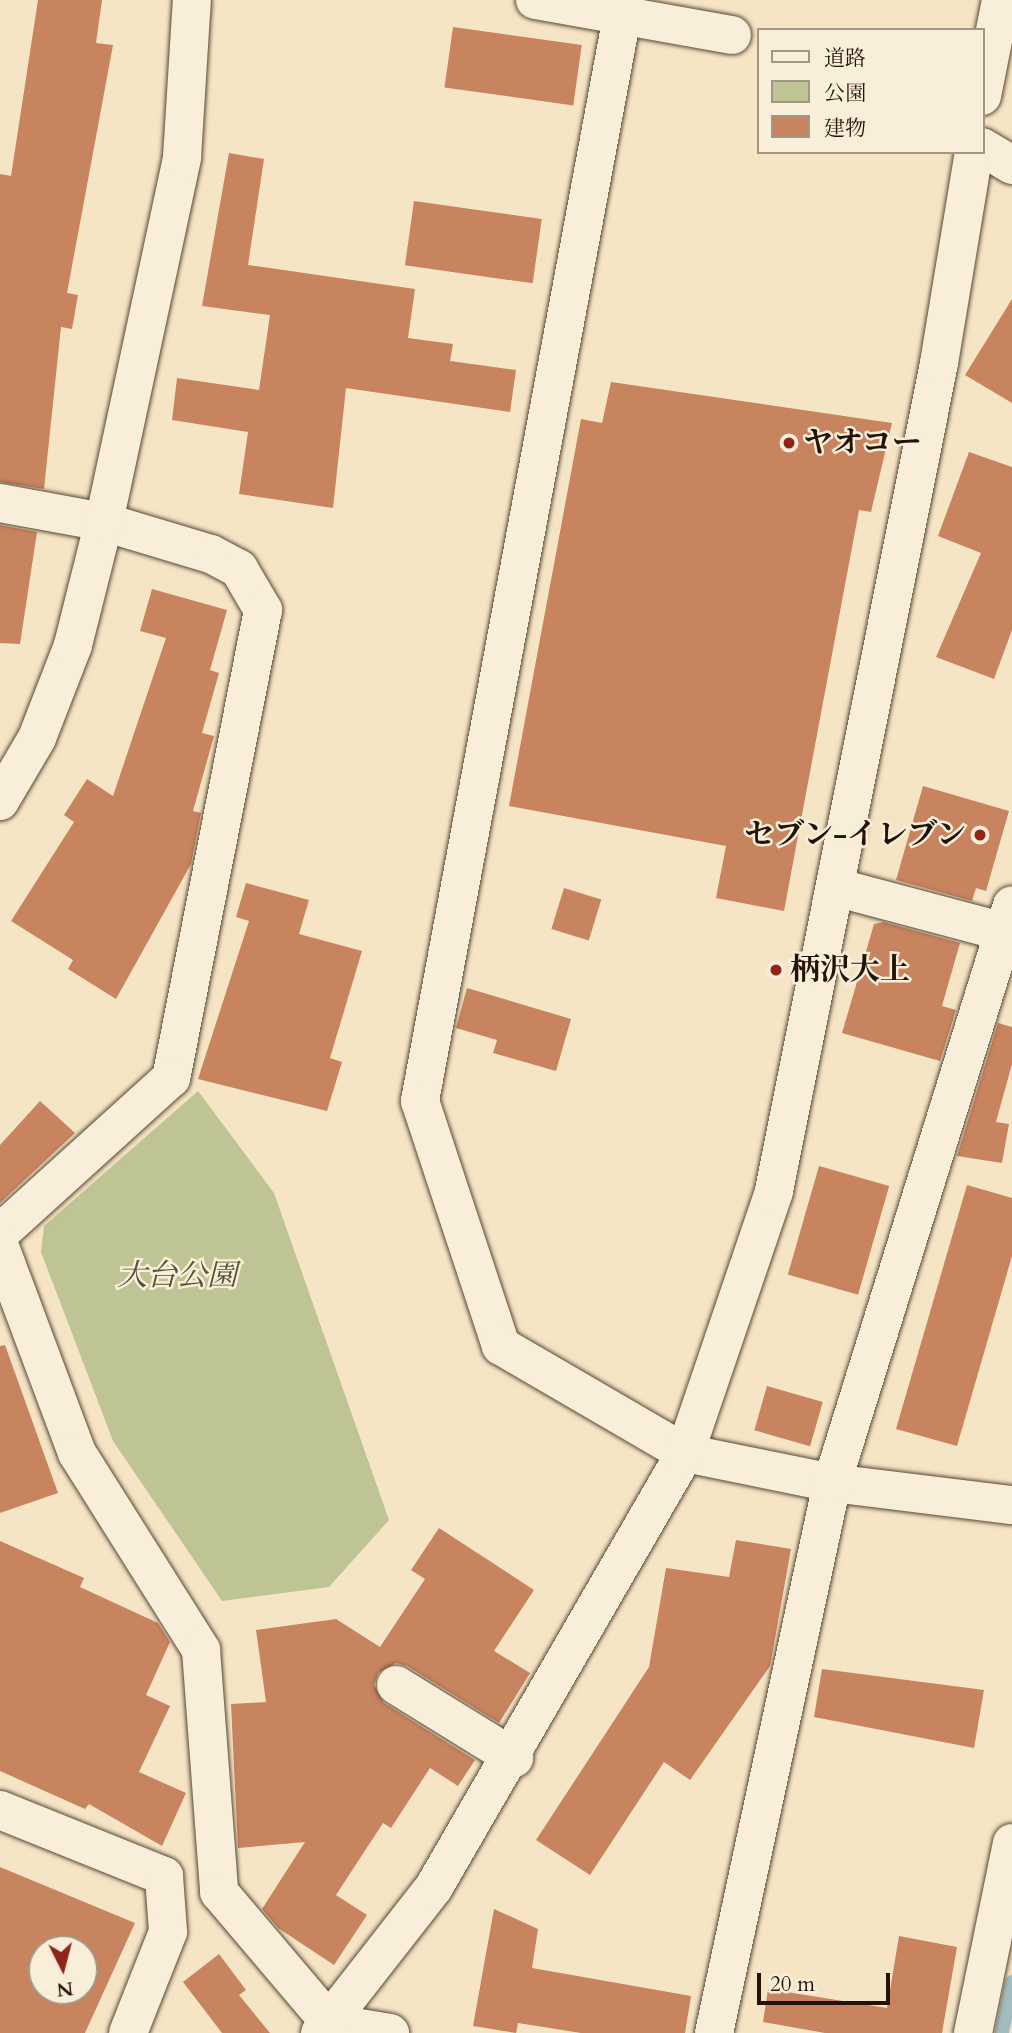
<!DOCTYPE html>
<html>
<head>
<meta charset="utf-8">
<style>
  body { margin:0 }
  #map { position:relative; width:1012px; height:2033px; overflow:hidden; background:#f6e5c5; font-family:Cardo,"Noto Serif JP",serif }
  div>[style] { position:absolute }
  .green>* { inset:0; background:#bec494 }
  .stream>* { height:14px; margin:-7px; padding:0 7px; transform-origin:7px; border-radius:7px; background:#a3bcc0 }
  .building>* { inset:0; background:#c8835f; transform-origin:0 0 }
  .roads { filter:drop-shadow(0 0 2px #584835) drop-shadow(0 0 2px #584835) }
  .street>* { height:38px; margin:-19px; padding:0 19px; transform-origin:19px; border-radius:19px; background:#f9eed9 }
  .secondary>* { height:38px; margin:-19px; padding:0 19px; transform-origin:19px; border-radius:19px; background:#f9eed9 }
  .dots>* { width:19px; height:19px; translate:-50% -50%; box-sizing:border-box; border:4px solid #f9eed9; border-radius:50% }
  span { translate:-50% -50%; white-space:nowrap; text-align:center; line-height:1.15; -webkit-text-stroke:5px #f9eed9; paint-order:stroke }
  .poi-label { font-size:30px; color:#241305; font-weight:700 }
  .left { translate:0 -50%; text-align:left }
  .right { translate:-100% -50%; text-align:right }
  .park-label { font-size:30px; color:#5a5137; font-style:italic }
  .legend { position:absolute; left:757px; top:28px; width:228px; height:126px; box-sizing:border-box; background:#f9eed9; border:2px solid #a49684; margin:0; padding:9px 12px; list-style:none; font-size:21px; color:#241305 }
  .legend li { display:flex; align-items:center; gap:14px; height:35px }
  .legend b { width:35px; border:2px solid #a49684 }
  .north { position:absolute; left:28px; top:1935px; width:70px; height:70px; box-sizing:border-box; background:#f9eed9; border:2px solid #a49684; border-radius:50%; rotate:174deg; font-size:19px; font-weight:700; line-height:28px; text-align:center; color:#241305 }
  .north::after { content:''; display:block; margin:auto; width:24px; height:32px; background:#8f2418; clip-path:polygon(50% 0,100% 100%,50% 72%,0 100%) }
  .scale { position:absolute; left:757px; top:1973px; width:133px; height:32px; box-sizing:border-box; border:4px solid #241305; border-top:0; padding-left:9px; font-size:21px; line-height:24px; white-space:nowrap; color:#241305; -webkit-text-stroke:5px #f9eed9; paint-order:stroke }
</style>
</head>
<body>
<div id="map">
  <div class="green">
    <div style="clip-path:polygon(198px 1091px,274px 1193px,389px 1520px,329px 1587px,222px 1601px,113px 1441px,41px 1252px,44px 1226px)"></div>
  </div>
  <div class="stream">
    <div style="left:1002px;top:2033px;width:52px;rotate:-78.9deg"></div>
  </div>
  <div class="building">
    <div style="clip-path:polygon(38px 0,102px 0,96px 43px,113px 45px,67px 293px,78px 295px,72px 329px,61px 327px,44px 489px,0 482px,0 174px,11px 176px)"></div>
    <div style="left:453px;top:27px;width:130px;height:61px;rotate:8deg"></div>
    <div style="clip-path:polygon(229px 153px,264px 159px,248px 265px,415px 289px,408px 338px,453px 344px,450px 361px,516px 370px,510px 412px,346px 388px,333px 508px,239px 494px,248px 432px,172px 420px,177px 378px,259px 390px,270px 315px,202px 306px)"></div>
    <div style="left:414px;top:201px;width:129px;height:65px;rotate:8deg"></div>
    <div style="clip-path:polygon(1012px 299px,1012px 403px,965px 375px)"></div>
    <div style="clip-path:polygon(611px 382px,892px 423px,871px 512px,859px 510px,784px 911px,716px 898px,726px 846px,509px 806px,581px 419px,602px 423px)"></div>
    <div style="clip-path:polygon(969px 452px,1012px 467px,1012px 630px,994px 679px,936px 657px,981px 553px,938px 536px)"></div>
    <div style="clip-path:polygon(0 525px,37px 532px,20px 644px,0 643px)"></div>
    <div style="clip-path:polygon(152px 589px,227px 610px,210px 670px,219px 673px,202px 733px,214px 736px,193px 811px,201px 813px,191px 864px,116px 999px,68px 969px,73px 960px,11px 921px,74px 822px,64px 815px,87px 779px,113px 796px,166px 638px,140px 631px)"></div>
    <div style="clip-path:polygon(923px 786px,1009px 811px,986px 891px,976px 888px,972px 901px,896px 880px)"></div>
    <div style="clip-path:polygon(246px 883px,309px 900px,299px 934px,362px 951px,330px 1058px,342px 1062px,327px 1111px,198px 1079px,249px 921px,236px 917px)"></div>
    <div style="left:564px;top:888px;width:39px;height:43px;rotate:17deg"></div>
    <div style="clip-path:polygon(883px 922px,960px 943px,942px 1006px,956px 1010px,940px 1061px,842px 1033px,874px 924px)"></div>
    <div style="clip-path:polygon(467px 988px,571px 1019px,556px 1071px,493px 1053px,497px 1040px,456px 1028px)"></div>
    <div style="clip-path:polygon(998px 1023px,1012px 1027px,1012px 1064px,996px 1122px,1009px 1124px,1002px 1163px,957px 1156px)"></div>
    <div style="clip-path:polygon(40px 1101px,75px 1133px,0 1203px,0 1145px)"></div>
    <div style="left:819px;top:1166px;width:73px;height:113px;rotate:16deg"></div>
    <div style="clip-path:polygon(967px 1185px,1012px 1198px,1012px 1256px,957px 1446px,896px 1429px)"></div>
    <div style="clip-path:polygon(5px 1345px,58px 1493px,0 1513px,0 1346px)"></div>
    <div style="left:767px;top:1386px;width:58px;height:46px;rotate:16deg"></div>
    <div style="clip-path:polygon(439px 1528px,534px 1590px,494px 1651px,530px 1673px,499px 1723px,407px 1666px,396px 1663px,378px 1673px,374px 1685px,384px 1703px,475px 1760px,458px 1786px,430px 1768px,391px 1828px,383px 1823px,336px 1895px,367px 1915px,334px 1965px,278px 1928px,262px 1909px,305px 1842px,238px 1848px,231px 1704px,266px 1702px,256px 1630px,336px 1619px,380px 1647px,425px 1579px,411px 1570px)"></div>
    <div style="clip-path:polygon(736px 1540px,791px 1549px,770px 1666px,690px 1780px,664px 1762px,590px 1875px,536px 1840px,649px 1667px,666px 1568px,729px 1577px)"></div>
    <div style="clip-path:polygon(0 1541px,84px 1578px,80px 1587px,158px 1623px,170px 1642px,146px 1695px,170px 1706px,139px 1772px,186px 1793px,162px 1846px,89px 1804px,85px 1809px,0 1771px)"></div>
    <div style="clip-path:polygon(822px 1669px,984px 1690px,974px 1748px,814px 1717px)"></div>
    <div style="clip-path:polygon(evenodd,0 1867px,135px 1923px,85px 2033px,0 2033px,0 1867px,42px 1949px,84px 1949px,84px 1991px,42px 1991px,42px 1949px)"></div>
    <div style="clip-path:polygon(494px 1909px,538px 1929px,532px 1968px,691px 1996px,685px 2033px,581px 2033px,518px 2023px,516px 2033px,473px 2026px)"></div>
    <div style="clip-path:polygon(899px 1936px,957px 1947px,942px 2033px,825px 2033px,763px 2022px,768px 1989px,887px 2008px)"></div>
    <div style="clip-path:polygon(219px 1954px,246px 1990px,239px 1995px,270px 2033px,222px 2033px,183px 1982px)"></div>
  </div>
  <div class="roads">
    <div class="street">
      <div style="left:535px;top:0;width:200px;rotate:10.1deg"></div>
      <div style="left:625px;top:0;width:1120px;rotate:100.55deg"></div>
      <div style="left:420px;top:1101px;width:258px;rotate:71.7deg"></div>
      <div style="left:501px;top:1346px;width:213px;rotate:30.2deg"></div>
      <div style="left:685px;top:1453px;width:150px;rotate:11.5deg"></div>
      <div style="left:832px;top:1483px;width:181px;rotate:7deg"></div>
      <div style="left:982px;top:147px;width:35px;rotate:31deg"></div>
      <div style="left:0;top:503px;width:106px;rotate:10.4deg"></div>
      <div style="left:104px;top:522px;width:112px;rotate:16.7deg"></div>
      <div style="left:211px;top:554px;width:32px;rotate:28deg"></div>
      <div style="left:239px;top:569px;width:48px;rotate:59.7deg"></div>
      <div style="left:263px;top:610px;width:477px;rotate:101.1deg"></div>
      <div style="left:171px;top:1078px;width:231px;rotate:137.8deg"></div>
      <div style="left:835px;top:887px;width:183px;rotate:14.9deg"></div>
      <div style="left:0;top:1247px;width:220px;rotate:69.5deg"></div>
      <div style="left:77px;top:1453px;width:233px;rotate:57.8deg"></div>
      <div style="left:201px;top:1650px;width:243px;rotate:85.7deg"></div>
      <div style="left:219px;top:1892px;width:172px;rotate:49.7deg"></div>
      <div style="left:330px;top:2023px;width:61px;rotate:9.5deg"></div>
      <div style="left:396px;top:1685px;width:139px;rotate:31.7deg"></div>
      <div style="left:0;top:1810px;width:177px;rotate:21.9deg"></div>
      <div style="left:164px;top:1876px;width:56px;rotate:85.9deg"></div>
      <div style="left:168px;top:1932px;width:109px;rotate:111.6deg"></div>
      <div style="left:714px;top:2033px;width:563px;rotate:-77.89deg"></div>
      <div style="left:832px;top:1483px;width:605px;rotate:-72.7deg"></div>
      <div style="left:973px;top:2033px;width:194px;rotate:-78.4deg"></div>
    </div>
    <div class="secondary">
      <div style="left:982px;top:96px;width:98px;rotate:-78.8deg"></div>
      <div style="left:0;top:801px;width:73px;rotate:-59.6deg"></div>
      <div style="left:37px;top:738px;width:100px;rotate:-68.8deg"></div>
      <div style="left:73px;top:645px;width:127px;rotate:-75.9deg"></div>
      <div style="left:104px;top:522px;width:373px;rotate:-77.9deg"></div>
      <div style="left:182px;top:157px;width:157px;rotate:-86.4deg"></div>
      <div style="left:320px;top:2033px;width:185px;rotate:-52deg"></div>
      <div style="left:434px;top:1887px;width:501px;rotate:-59.96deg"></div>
      <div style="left:685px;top:1453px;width:277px;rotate:-71.2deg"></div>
      <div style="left:774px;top:1191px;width:844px;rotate:-78.73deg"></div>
      <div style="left:939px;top:363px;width:214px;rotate:-80.6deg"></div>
    </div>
  </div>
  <div class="dots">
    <div style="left:789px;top:443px;background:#8f2418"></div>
    <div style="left:980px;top:835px;background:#8f2418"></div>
    <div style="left:776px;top:970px;background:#8f2418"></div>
  </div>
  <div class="poi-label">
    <span class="left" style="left:803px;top:443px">ヤオコー</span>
    <span class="right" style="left:966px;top:835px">セブン-イレブン</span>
    <span class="left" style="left:790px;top:970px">柄沢大上</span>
  </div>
  <div class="park-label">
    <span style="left:177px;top:1276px">大台公園</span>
  </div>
  <ul class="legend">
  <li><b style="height:9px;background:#f9eed9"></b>道路</li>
  <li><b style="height:19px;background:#bec494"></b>公園</li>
  <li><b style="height:19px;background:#c8835f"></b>建物</li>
  </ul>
  <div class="north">N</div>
  <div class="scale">20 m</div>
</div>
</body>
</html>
